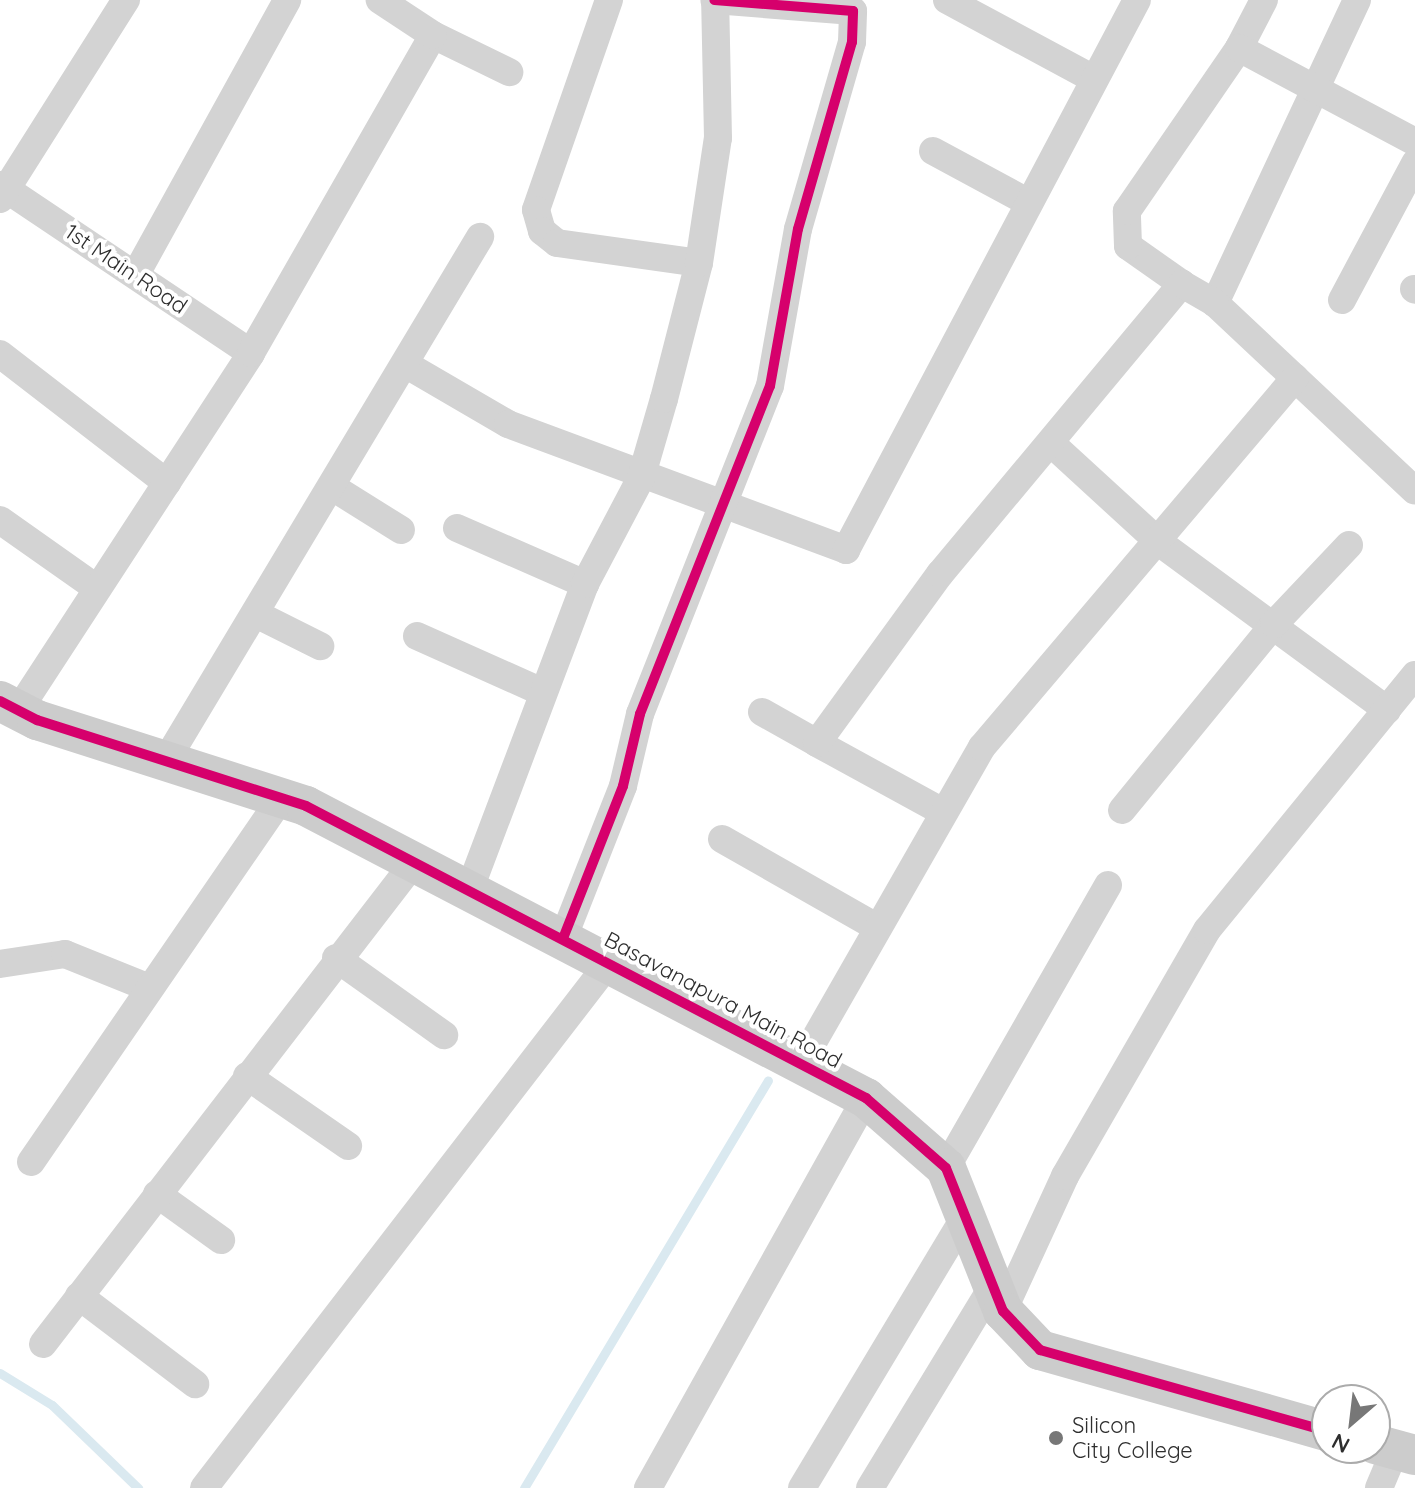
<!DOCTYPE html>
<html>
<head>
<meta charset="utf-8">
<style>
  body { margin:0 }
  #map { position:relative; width:1415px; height:1488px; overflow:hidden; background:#fff; font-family:Quicksand,sans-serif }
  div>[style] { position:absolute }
  .stream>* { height:9px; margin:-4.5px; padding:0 4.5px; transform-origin:4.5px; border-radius:4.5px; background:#dae9f0 }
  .street>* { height:28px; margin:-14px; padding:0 14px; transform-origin:14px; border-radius:14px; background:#d3d3d3 }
  .secondary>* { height:40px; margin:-20px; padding:0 20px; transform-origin:20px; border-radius:20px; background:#ccc }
  .cycleway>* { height:10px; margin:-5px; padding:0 5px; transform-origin:5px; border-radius:5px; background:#d6006c }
  .dots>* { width:22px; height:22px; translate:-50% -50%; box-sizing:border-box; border:4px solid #fff; border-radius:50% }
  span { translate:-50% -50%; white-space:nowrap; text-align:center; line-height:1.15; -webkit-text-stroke:8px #fff; paint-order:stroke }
  .street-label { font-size:22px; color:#2e2e2e }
  .poi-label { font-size:22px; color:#2e2e2e }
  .left { translate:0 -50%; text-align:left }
  .north { position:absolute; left:1311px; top:1384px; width:80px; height:80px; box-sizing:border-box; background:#fff; border:2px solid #ababab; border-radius:50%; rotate:208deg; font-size:22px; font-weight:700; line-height:32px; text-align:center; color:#2e2e2e }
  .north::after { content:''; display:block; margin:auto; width:28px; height:36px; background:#777; clip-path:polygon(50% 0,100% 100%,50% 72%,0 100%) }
</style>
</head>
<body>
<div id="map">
  <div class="stream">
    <div style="left:0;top:1373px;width:61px;rotate:31.6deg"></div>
    <div style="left:52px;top:1405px;width:120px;rotate:44deg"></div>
    <div style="left:524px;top:1488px;width:475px;rotate:-59.1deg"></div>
  </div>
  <div class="street">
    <div style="left:609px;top:0;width:222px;rotate:109.2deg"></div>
    <div style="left:536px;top:210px;width:22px;rotate:74deg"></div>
    <div style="left:542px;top:231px;width:19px;rotate:39deg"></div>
    <div style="left:557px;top:243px;width:143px;rotate:8deg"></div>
    <div style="left:947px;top:0;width:167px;rotate:28.3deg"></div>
    <div style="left:1357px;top:0;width:335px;rotate:115.1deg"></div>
    <div style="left:1215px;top:303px;width:274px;rotate:43.2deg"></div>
    <div style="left:433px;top:35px;width:85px;rotate:26deg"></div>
    <div style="left:1239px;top:48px;width:54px;rotate:-62.5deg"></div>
    <div style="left:933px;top:151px;width:109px;rotate:28.4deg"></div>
    <div style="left:0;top:185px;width:302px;rotate:33.8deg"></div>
    <div style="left:0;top:199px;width:236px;rotate:-57.7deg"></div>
    <div style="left:136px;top:274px;width:313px;rotate:-61.1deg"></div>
    <div style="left:1182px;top:284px;width:66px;rotate:-144.9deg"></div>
    <div style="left:1128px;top:246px;width:35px;rotate:-92deg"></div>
    <div style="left:1127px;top:211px;width:198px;rotate:-55.5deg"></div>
    <div style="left:1239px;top:48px;width:200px;rotate:28.1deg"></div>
    <div style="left:1414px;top:289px;width:1px;rotate:45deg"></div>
    <div style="left:1342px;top:300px;width:155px;rotate:-61.9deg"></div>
    <div style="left:0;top:354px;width:211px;rotate:37.7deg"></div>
    <div style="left:405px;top:364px;width:119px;rotate:30.2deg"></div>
    <div style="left:508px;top:424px;width:361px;rotate:20.4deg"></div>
    <div style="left:846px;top:550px;width:622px;rotate:-62.12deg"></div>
    <div style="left:1053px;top:445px;width:145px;rotate:42.5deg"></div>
    <div style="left:1160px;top:543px;width:282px;rotate:36.3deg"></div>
    <div style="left:334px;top:488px;width:79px;rotate:32.1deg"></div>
    <div style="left:0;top:520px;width:116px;rotate:35.2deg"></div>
    <div style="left:457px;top:528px;width:140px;rotate:23.6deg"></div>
    <div style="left:256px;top:614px;width:72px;rotate:26.6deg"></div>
    <div style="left:417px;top:636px;width:135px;rotate:24.1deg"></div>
    <div style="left:18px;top:711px;width:427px;rotate:-56.9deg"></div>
    <div style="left:251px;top:353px;width:366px;rotate:-60.2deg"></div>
    <div style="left:433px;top:35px;width:64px;rotate:-146.6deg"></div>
    <div style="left:762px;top:712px;width:63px;rotate:29.4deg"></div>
    <div style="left:167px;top:759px;width:609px;rotate:-59.05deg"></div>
    <div style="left:1122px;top:810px;width:240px;rotate:-50.7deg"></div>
    <div style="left:1274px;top:624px;width:109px;rotate:-46.5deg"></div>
    <div style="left:943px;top:812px;width:144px;rotate:-151.3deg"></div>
    <div style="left:817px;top:743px;width:209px;rotate:-54deg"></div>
    <div style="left:940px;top:574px;width:378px;rotate:-50.2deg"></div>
    <div style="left:1182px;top:284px;width:38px;rotate:30deg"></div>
    <div style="left:722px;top:839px;width:177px;rotate:29.7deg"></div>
    <div style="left:469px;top:891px;width:328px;rotate:-69.3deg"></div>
    <div style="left:585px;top:584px;width:120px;rotate:-62.2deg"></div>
    <div style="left:641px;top:478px;width:82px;rotate:-73.8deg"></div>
    <div style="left:664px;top:399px;width:140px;rotate:-75.6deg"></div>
    <div style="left:699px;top:263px;width:126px;rotate:-81.4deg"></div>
    <div style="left:718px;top:138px;width:138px;rotate:-91.2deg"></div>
    <div style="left:564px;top:936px;width:161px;rotate:-68.5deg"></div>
    <div style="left:623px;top:786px;width:74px;rotate:-76.7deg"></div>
    <div style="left:640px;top:714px;width:353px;rotate:-68.4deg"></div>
    <div style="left:770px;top:386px;width:159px;rotate:-79.9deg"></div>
    <div style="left:798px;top:229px;width:195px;rotate:-73.9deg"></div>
    <div style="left:852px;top:42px;width:31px;rotate:-88deg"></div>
    <div style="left:853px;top:11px;width:139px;rotate:-175.5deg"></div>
    <div style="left:336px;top:958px;width:133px;rotate:35.5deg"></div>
    <div style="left:0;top:964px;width:66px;rotate:-8.7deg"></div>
    <div style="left:65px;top:954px;width:91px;rotate:22deg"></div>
    <div style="left:801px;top:1063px;width:364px;rotate:-60.2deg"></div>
    <div style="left:982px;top:747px;width:484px;rotate:-49.7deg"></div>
    <div style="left:247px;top:1076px;width:123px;rotate:34.7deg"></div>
    <div style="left:31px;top:1162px;width:442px;rotate:-55.5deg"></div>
    <div style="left:946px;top:1168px;width:326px;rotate:-60.2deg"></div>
    <div style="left:157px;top:1194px;width:79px;rotate:35.7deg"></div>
    <div style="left:79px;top:1296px;width:146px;rotate:37.2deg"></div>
    <div style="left:1003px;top:1311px;width:149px;rotate:-65.3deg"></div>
    <div style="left:1065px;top:1176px;width:284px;rotate:-60deg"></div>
    <div style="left:1207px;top:930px;width:329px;rotate:-50.8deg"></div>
    <div style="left:43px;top:1344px;width:610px;rotate:-52.4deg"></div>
    <div style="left:204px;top:1488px;width:662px;rotate:-52.37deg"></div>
    <div style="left:648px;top:1488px;width:447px;rotate:-60.8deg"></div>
    <div style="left:802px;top:1488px;width:318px;rotate:-59deg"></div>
    <div style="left:870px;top:1488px;width:235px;rotate:-58.7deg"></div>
    <div style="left:1379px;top:1488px;width:41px;rotate:-67.2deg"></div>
  </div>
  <div class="secondary">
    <div style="left:0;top:701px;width:42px;rotate:27.2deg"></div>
    <div style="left:37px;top:720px;width:282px;rotate:17.7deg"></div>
    <div style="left:306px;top:806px;width:632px;rotate:27.54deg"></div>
    <div style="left:866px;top:1098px;width:106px;rotate:41.2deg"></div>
    <div style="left:946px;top:1168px;width:154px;rotate:68.3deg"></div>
    <div style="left:1003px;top:1311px;width:54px;rotate:46.5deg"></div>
    <div style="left:1040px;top:1350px;width:298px;rotate:15.8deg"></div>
    <div style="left:1375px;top:1444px;width:41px;rotate:15.4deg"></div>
  </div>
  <div class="cycleway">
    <div style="left:0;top:701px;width:42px;rotate:27.2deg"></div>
    <div style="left:37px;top:720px;width:282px;rotate:17.7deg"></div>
    <div style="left:306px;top:806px;width:632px;rotate:27.54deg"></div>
    <div style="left:866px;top:1098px;width:106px;rotate:41.2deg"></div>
    <div style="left:946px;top:1168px;width:154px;rotate:68.3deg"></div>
    <div style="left:1003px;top:1311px;width:54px;rotate:46.5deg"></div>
    <div style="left:1040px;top:1350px;width:298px;rotate:15.8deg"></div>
    <div style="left:564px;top:936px;width:161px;rotate:-68.5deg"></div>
    <div style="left:623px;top:786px;width:74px;rotate:-76.7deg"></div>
    <div style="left:640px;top:714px;width:353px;rotate:-68.4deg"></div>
    <div style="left:770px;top:386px;width:159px;rotate:-79.9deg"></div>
    <div style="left:798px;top:229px;width:195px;rotate:-73.9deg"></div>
    <div style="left:852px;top:42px;width:31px;rotate:-88deg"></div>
    <div style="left:853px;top:11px;width:139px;rotate:-175.5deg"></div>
  </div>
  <div class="dots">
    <div style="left:1056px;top:1438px;background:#777"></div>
  </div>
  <div class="street-label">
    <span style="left:126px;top:269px;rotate:34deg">1st Main Road</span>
    <span style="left:723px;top:1000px;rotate:28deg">Basavanapura Main Road</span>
  </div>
  <div class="poi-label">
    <span class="left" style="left:1072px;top:1438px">Silicon<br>City College</span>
  </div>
  <div class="north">N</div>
</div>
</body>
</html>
